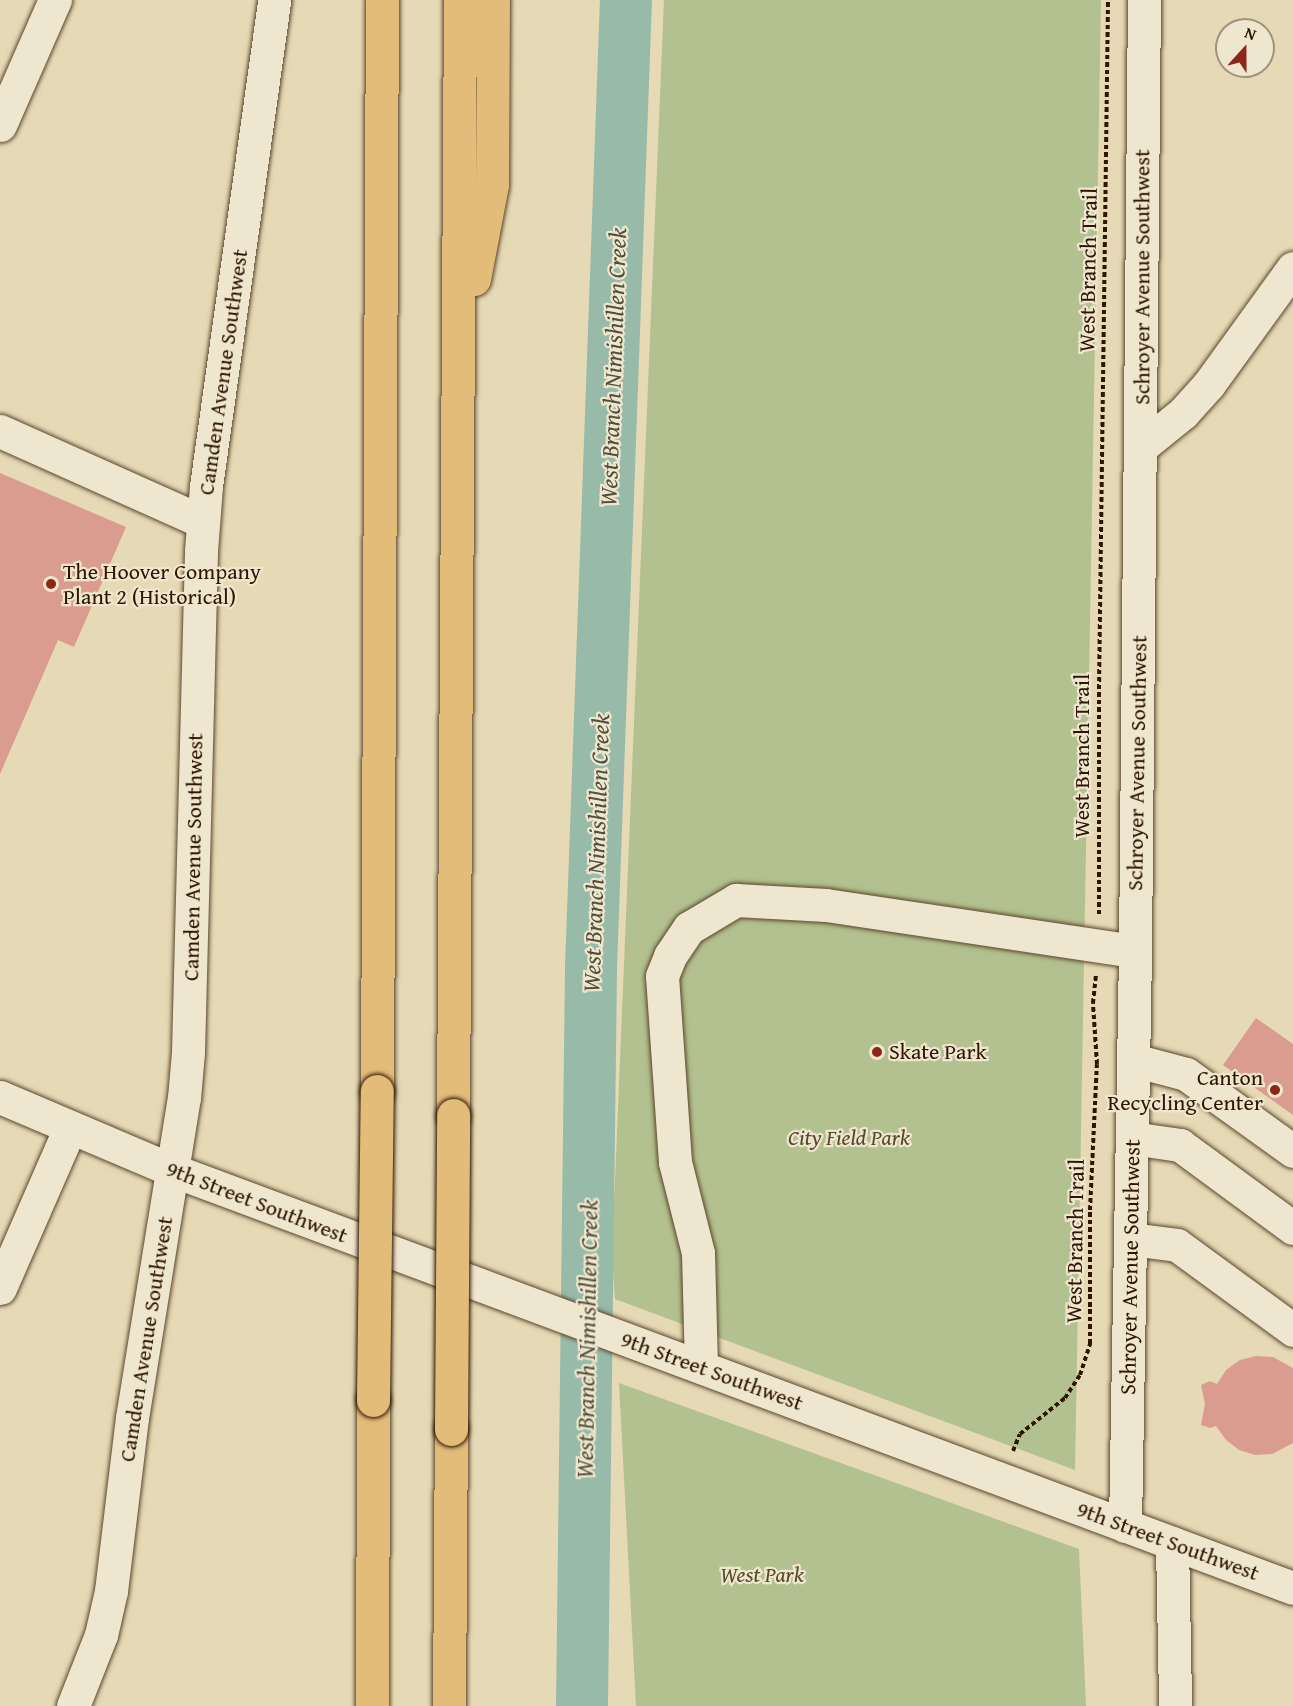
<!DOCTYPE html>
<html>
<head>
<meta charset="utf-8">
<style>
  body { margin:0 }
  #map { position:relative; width:1293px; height:1706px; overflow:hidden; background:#e6d9b5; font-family:"Gentium Book Plus",serif }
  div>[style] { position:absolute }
  .green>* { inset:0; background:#b3c08f }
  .river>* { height:52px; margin:-26px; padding:0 26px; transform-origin:26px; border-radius:26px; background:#97bba8 }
  .building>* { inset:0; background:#d99c8e }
  .path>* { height:4px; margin-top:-2px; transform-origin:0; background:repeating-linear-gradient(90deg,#2d1500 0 4.5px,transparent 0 7.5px) }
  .roads { filter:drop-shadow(0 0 2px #5b462d) drop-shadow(0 0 2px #5b462d) }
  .minor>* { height:33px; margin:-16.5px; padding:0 16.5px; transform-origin:16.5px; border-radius:16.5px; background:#efe6cf }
  .highway>* { height:33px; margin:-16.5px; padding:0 16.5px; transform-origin:16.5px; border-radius:16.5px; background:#e3bc7a }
  .bridges { filter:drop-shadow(0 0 2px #2d1500) drop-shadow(0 0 2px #2d1500) }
  .highway-bridge>* { height:33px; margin:-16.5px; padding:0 16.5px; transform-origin:16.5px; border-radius:16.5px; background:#e3bc7a }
  .dots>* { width:16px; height:16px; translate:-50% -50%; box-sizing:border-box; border:3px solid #efe6cf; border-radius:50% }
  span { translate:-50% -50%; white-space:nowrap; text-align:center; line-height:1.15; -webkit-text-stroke:4.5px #efe6cf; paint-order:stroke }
  .street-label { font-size:22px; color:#2d1500 }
  .poi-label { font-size:22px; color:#2d1500 }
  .left { translate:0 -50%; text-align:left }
  .right { translate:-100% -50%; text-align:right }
  .park-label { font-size:22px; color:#55482b; font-style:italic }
  .water-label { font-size:24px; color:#524f3b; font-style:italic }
  .north { position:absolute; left:1215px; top:18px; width:60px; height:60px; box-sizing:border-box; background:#efe6cf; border:2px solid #a1927c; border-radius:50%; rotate:21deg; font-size:16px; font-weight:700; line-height:24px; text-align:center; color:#2d1500 }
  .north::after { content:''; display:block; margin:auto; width:21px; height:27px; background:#8f2418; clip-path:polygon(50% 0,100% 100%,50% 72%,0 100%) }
</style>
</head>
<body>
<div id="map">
  <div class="green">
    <div style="clip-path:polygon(664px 0,1101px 0,1075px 1470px,615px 1299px,612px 1253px)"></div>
    <div style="clip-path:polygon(619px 1383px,1079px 1549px,1086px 1706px,636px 1706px)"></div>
  </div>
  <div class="river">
    <div style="left:582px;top:1706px;width:739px;rotate:-89.3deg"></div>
    <div style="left:591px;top:967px;width:968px;rotate:-87.93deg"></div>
  </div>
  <div class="building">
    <div style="clip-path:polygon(0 473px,126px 527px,74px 647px,58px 640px,0 774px)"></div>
    <div style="clip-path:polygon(1256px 1018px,1293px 1044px,1293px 1115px,1223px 1065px)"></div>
    <div style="clip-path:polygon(1256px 1356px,1273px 1357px,1293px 1368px,1293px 1443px,1272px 1454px,1255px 1455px,1239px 1450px,1226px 1440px,1216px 1426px,1210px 1428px,1201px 1425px,1205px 1404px,1201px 1385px,1210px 1381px,1217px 1384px,1226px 1370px,1240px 1360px)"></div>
  </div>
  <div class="path">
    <div style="left:1099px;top:914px;width:225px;rotate:-90deg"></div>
    <div style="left:1099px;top:689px;width:689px;rotate:-89.25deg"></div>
    <div style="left:1013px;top:1451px;width:18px;rotate:-68deg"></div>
    <div style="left:1020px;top:1434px;width:58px;rotate:-38.7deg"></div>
    <div style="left:1065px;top:1398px;width:27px;rotate:-57deg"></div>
    <div style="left:1080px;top:1375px;width:33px;rotate:-72deg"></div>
    <div style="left:1090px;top:1344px;width:134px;rotate:-90deg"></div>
    <div style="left:1090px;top:1210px;width:146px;rotate:-87.3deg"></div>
    <div style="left:1097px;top:1064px;width:61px;rotate:-93.8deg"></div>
    <div style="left:1093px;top:1003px;width:28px;rotate:-84deg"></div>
  </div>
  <div class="roads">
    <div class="minor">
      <div style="left:0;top:125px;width:137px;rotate:-66.3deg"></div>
      <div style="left:0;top:431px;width:222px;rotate:24.1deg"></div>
      <div style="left:1141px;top:447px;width:54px;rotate:-39deg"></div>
      <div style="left:1183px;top:413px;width:39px;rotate:-48deg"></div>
      <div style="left:1209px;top:384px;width:143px;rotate:-54.1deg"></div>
      <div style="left:1133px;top:1060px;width:55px;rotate:14.8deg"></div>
      <div style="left:1186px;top:1074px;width:132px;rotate:35.7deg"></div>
      <div style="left:0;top:1097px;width:187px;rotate:23deg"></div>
      <div style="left:172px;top:1170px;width:1196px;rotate:20.45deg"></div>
      <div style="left:1132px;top:1138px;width:49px;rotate:8.3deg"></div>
      <div style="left:1180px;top:1145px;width:140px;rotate:36.3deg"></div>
      <div style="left:1131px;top:1239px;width:46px;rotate:7.4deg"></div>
      <div style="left:1177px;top:1245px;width:144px;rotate:36.2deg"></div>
      <div style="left:0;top:1288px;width:175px;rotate:-66.4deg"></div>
      <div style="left:701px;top:1367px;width:114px;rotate:-91.5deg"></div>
      <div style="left:698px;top:1253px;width:94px;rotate:-104.2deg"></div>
      <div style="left:675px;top:1162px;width:186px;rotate:-94deg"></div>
      <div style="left:662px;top:976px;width:22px;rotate:-68deg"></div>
      <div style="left:670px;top:956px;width:34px;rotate:-56deg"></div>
      <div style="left:689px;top:928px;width:55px;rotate:-30.8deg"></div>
      <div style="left:736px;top:900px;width:90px;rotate:3.2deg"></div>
      <div style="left:826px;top:905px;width:312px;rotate:8.5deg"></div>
      <div style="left:1125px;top:1526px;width:575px;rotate:-89deg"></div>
      <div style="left:1135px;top:951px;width:951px;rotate:-89.46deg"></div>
      <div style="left:1172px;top:1543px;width:163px;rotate:88.9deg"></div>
      <div style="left:73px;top:1706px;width:76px;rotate:-68.5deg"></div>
      <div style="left:101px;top:1635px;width:45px;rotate:-77.2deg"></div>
      <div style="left:111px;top:1591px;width:174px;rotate:-83.1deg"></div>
      <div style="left:132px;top:1418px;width:324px;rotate:-80.8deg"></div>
      <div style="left:184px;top:1098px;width:46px;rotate:-85deg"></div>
      <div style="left:188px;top:1052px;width:501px;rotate:-88.51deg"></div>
      <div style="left:201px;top:551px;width:65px;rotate:-85.6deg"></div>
      <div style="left:206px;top:486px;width:491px;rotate:-82deg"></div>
    </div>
    <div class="highway">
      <div style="left:474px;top:279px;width:96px;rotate:-79.2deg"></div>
      <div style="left:492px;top:185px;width:185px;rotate:-89.7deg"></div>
      <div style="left:377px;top:1091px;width:1091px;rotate:-89.74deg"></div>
      <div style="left:453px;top:1115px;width:1115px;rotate:-89.64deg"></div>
      <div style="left:372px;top:1706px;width:306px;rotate:-89.8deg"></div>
      <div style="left:449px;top:1706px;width:277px;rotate:-89.6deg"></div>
    </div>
  </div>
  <div class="bridges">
    <div class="highway-bridge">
      <div style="left:373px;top:1400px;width:309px;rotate:-89.3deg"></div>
      <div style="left:451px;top:1429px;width:314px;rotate:-89.6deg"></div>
    </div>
  </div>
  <div class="dots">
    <div style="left:51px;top:584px;background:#8f2418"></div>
    <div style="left:877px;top:1052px;background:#8f2418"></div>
    <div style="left:1275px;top:1090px;background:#8f2418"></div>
  </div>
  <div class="street-label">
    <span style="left:1088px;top:270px;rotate:-89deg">West Branch Trail</span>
    <span style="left:1142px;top:277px;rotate:-90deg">Schroyer Avenue Southwest</span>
    <span style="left:223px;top:372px;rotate:-82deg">Camden Avenue Southwest</span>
    <span style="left:1082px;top:756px;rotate:-90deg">West Branch Trail</span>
    <span style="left:1137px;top:763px;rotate:-89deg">Schroyer Avenue Southwest</span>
    <span style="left:193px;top:857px;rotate:-89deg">Camden Avenue Southwest</span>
    <span style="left:257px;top:1202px;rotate:21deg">9th Street Southwest</span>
    <span style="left:1075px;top:1241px;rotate:-89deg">West Branch Trail</span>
    <span style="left:1130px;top:1267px;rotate:-89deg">Schroyer Avenue Southwest</span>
    <span style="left:146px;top:1339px;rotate:-81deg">Camden Avenue Southwest</span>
    <span style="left:712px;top:1371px;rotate:20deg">9th Street Southwest</span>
    <span style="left:1168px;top:1541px;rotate:20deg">9th Street Southwest</span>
  </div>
  <div class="poi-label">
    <span class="left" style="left:63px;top:584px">The Hoover Company<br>Plant 2 (Historical)</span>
    <span class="left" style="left:889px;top:1052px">Skate Park</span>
    <span class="right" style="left:1263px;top:1090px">Canton<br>Recycling Center</span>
  </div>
  <div class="park-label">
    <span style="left:849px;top:1138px">City Field Park</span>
    <span style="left:762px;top:1575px">West Park</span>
  </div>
  <div class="water-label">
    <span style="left:613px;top:367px;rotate:-88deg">West Branch Nimishillen Creek</span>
    <span style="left:596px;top:853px;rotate:-88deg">West Branch Nimishillen Creek</span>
    <span style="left:587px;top:1339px;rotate:-89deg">West Branch Nimishillen Creek</span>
  </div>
  <div class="north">N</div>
</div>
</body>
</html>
